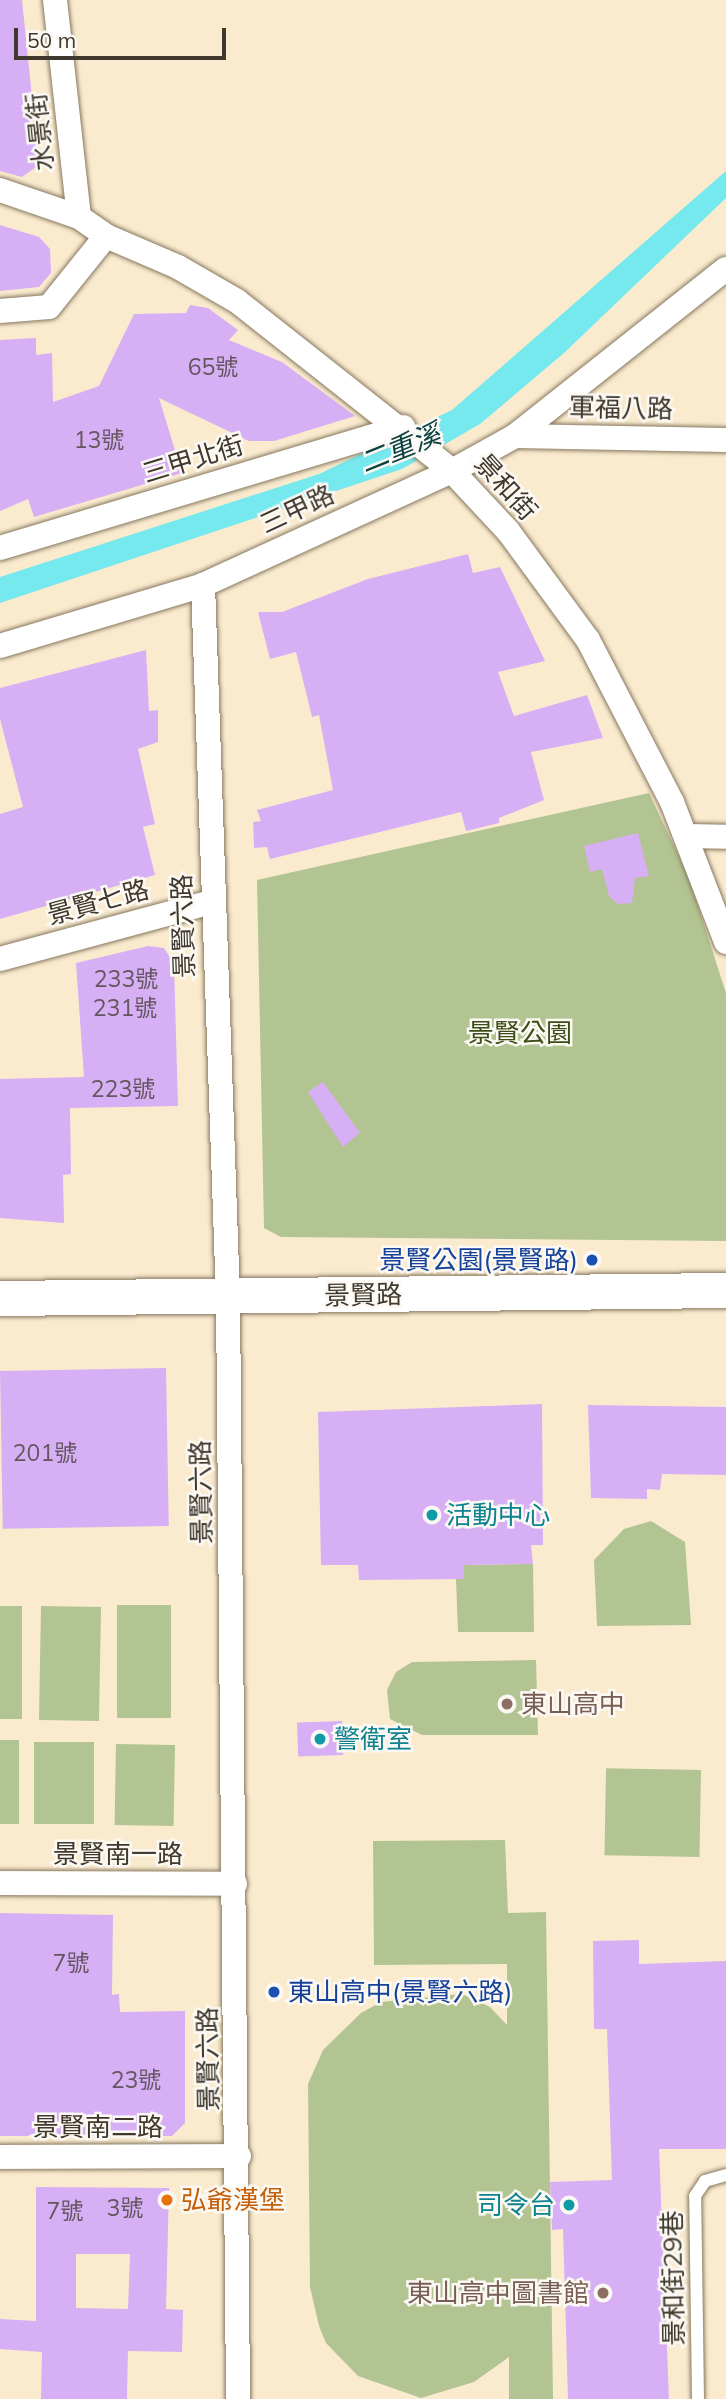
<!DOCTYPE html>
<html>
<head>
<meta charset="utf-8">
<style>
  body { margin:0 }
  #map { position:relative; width:726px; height:2399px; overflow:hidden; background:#faebcf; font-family:Mulish,"Noto Sans TC",sans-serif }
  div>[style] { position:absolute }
  .green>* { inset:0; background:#b2c492; transform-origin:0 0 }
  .water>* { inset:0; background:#75e9ee }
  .building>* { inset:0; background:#d7aff5; transform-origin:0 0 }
  .roads { filter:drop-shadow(0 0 2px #86785f) drop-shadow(0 0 2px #86785f) }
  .lane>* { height:12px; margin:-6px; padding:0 6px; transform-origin:6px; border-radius:6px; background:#fff }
  .street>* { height:24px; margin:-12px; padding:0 12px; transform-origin:12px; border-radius:12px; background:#fff }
  .secondary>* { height:35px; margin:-17.5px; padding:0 17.5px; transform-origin:17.5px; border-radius:17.5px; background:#fff }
  .dots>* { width:19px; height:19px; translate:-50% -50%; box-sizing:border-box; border:4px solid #fcf9f4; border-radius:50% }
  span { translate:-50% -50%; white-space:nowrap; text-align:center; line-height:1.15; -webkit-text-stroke:5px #fcf9f4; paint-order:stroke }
  .number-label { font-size:23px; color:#64565f }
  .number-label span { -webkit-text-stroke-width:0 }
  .street-label { font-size:26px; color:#3e382d }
  .park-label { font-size:26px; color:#3d4d16 }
  .transit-label { font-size:26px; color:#164399 }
  .right { translate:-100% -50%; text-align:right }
  .left { translate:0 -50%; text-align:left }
  .culture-label { font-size:26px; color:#0d838f }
  .education-label { font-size:26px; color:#785e54 }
  .food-label { font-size:26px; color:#c56008 }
  .water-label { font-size:28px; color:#094143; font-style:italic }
  .scale { position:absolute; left:14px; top:28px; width:212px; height:32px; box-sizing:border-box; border:4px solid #3e382d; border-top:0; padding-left:9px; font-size:21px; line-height:24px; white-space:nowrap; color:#3e382d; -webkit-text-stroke:5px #fcf9f4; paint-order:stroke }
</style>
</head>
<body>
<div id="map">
  <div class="green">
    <div style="clip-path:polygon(649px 793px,689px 878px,726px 993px,726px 1241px,281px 1237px,264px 1228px,257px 880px)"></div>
    <div style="clip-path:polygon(651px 1521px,685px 1542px,691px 1625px,597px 1626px,594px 1560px,624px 1529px)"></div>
    <div style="clip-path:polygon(533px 1564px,534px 1632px,458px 1632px,456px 1579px,464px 1578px,464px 1565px)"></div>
    <div style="left:117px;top:1605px;width:54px;height:113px"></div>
    <div style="left:0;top:1606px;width:22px;height:113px"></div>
    <div style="left:41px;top:1606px;width:60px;height:114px;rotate:1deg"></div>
    <div style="clip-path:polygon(536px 1660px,538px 1735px,422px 1735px,390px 1719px,387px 1690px,396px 1672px,412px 1662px)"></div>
    <div style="left:0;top:1740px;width:19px;height:84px"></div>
    <div style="left:34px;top:1742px;width:60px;height:82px"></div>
    <div style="left:116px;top:1744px;width:59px;height:81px;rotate:1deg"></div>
    <div style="left:701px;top:1770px;width:87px;height:95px;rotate:91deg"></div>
    <div style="clip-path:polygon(505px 1840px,508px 1913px,546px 1912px,553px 2399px,509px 2399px,509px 2357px,474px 2382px,421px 2398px,358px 2376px,326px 2343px,319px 2326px,310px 2287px,308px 2084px,323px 2050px,361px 2013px,381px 2002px,462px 1994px,490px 2007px,507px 2025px,507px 1964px,374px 1965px,373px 1841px)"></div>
  </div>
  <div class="water">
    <div style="clip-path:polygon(726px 171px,726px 198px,564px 353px,480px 424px,402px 469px,0 603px,0 577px,319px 474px,452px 410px)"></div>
  </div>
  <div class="building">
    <div style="clip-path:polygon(0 0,22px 0,39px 165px,22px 177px,0 171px)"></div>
    <div style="clip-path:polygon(0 225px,39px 237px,50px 249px,51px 273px,39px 287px,0 291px)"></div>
    <div style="clip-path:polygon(190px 305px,208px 308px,238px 330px,229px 340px,282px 362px,355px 416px,274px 441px,249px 441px,159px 398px,182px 473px,34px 517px,28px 499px,0 511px,0 340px,36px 338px,36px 355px,52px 353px,53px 402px,99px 386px,134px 314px,186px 313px)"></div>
    <div style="clip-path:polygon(468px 554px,473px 573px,500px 567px,545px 661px,498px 672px,514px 716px,587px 695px,603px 738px,531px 752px,544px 800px,499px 818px,499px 823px,466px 831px,461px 812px,270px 859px,267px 847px,254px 848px,253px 822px,261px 821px,257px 810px,333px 790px,319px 715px,312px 717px,296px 652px,270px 659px,258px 612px,282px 612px,368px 579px)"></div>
    <div style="clip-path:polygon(146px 650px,149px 711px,158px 710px,158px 742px,138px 749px,155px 824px,143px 827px,155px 875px,0 919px,0 814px,23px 807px,0 719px,0 688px)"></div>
    <div style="clip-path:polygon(638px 833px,649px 876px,635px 878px,632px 903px,618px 904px,609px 896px,602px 869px,590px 872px,584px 846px)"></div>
    <div style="clip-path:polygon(148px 946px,164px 948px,174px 964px,178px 1106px,70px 1108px,71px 1174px,63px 1175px,64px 1223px,0 1218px,0 1079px,84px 1077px,76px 963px)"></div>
    <div style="clip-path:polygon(323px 1082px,360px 1133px,343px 1147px,308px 1092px)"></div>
    <div style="left:166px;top:1368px;width:158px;height:166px;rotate:89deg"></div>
    <div style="clip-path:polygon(542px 1404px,543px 1545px,531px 1545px,533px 1564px,464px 1565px,464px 1579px,359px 1580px,358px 1565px,321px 1565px,318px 1412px)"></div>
    <div style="clip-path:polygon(588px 1405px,726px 1407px,726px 1475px,662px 1474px,660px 1490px,647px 1489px,647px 1499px,591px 1498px)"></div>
    <div style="left:342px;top:1721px;width:34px;height:45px;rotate:88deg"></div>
    <div style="clip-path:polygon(0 1913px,113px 1915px,112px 1995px,119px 1994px,120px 2012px,185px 2011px,185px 2123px,172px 2136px,0 2136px)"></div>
    <div style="clip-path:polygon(639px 1940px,639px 1964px,726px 1961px,726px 2149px,659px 2149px,669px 2399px,568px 2399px,563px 2229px,552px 2230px,550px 2182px,612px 2180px,607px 2029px,594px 2029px,593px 1941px)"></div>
    <div style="clip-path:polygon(evenodd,36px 2187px,169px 2188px,166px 2309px,183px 2310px,182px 2352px,128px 2351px,127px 2399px,41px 2399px,42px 2352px,0 2349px,0 2319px,36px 2321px,36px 2187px,76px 2254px,130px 2254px,128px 2309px,76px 2308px,76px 2254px)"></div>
  </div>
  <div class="roads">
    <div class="lane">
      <div style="left:698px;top:2399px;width:203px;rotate:-90.8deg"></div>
      <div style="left:695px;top:2196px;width:18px;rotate:-56deg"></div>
      <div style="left:705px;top:2181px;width:22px;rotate:-16deg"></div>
    </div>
    <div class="street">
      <div style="left:55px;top:0;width:218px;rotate:83.7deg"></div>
      <div style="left:0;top:190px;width:83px;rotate:18.9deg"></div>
      <div style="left:79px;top:217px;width:33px;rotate:35deg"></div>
      <div style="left:106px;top:236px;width:78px;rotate:23.3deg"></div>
      <div style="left:178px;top:267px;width:68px;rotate:30deg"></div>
      <div style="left:237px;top:301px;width:274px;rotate:38.3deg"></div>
      <div style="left:452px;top:471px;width:82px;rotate:47deg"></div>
      <div style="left:508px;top:531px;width:135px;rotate:53.7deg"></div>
      <div style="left:588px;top:640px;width:182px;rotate:62.6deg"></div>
      <div style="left:672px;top:802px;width:150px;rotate:68.9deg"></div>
      <div style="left:0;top:311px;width:49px;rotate:-4.7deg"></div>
      <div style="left:49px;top:307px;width:91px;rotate:-51.2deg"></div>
      <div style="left:515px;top:436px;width:211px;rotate:1.1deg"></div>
      <div style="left:0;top:548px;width:421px;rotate:-16.7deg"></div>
      <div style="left:203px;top:585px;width:712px;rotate:87.99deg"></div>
      <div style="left:228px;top:1297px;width:1102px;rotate:89.48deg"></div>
      <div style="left:0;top:646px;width:212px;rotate:-16.7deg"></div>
      <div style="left:203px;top:585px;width:274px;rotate:-24.6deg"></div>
      <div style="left:452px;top:471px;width:72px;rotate:-29.1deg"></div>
      <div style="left:515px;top:436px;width:269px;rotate:-38.4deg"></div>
      <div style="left:687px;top:836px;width:39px;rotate:1deg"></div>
      <div style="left:0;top:959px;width:219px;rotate:-15.1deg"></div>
      <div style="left:0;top:1883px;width:235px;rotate:0.2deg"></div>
      <div style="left:0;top:2157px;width:239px;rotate:-0.2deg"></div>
    </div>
    <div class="secondary">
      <div style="left:0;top:1298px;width:726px;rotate:-0.63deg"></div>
    </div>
  </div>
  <div class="dots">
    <div style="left:592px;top:1260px;background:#1a4fb4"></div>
    <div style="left:432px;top:1515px;background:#0f9aa8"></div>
    <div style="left:507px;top:1704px;background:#8d6e63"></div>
    <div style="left:320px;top:1739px;background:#0f9aa8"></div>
    <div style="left:274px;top:1992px;background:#1a4fb4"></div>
    <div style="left:167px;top:2200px;background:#e8710a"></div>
    <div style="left:569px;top:2205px;background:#0f9aa8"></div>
    <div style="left:603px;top:2293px;background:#8d6e63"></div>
  </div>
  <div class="number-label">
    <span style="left:213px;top:367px">65號</span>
    <span style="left:99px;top:440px">13號</span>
    <span style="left:126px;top:979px">233號</span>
    <span style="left:125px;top:1008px">231號</span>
    <span style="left:123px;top:1089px">223號</span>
    <span style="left:45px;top:1453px">201號</span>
    <span style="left:71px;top:1963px">7號</span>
    <span style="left:136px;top:2080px">23號</span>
    <span style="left:125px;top:2208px">3號</span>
    <span style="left:65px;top:2211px">7號</span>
  </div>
  <div class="street-label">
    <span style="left:40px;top:132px;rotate:-96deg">水景街</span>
    <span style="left:621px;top:408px;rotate:1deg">軍福八路</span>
    <span style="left:193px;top:459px;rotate:-17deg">三甲北街</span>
    <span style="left:506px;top:487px;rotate:48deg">景和街</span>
    <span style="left:297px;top:509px;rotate:-25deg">三甲路</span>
    <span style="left:98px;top:902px;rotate:-15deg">景賢七路</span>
    <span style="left:183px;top:926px;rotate:-92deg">景賢六路</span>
    <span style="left:363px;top:1295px;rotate:-1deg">景賢路</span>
    <span style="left:201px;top:1492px;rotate:-91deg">景賢六路</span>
    <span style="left:118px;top:1854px">景賢南一路</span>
    <span style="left:208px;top:2059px;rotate:-91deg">景賢六路</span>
    <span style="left:98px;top:2127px">景賢南二路</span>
    <span style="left:673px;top:2278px;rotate:-91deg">景和街29巷</span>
  </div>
  <div class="park-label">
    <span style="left:520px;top:1033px">景賢公園</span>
  </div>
  <div class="transit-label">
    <span class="right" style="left:578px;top:1260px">景賢公園(景賢路)</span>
    <span class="left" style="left:288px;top:1992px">東山高中(景賢六路)</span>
  </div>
  <div class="culture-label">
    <span class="left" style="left:446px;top:1515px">活動中心</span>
    <span class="left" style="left:334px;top:1739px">警衛室</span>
    <span class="right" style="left:555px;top:2205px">司令台</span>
  </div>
  <div class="education-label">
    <span class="left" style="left:521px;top:1704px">東山高中</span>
    <span class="right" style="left:589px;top:2293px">東山高中圖書館</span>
  </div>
  <div class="food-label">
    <span class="left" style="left:181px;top:2200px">弘爺漢堡</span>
  </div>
  <div class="water-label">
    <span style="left:400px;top:448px;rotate:-22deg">二重溪</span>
  </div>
  <div class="scale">50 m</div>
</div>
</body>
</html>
